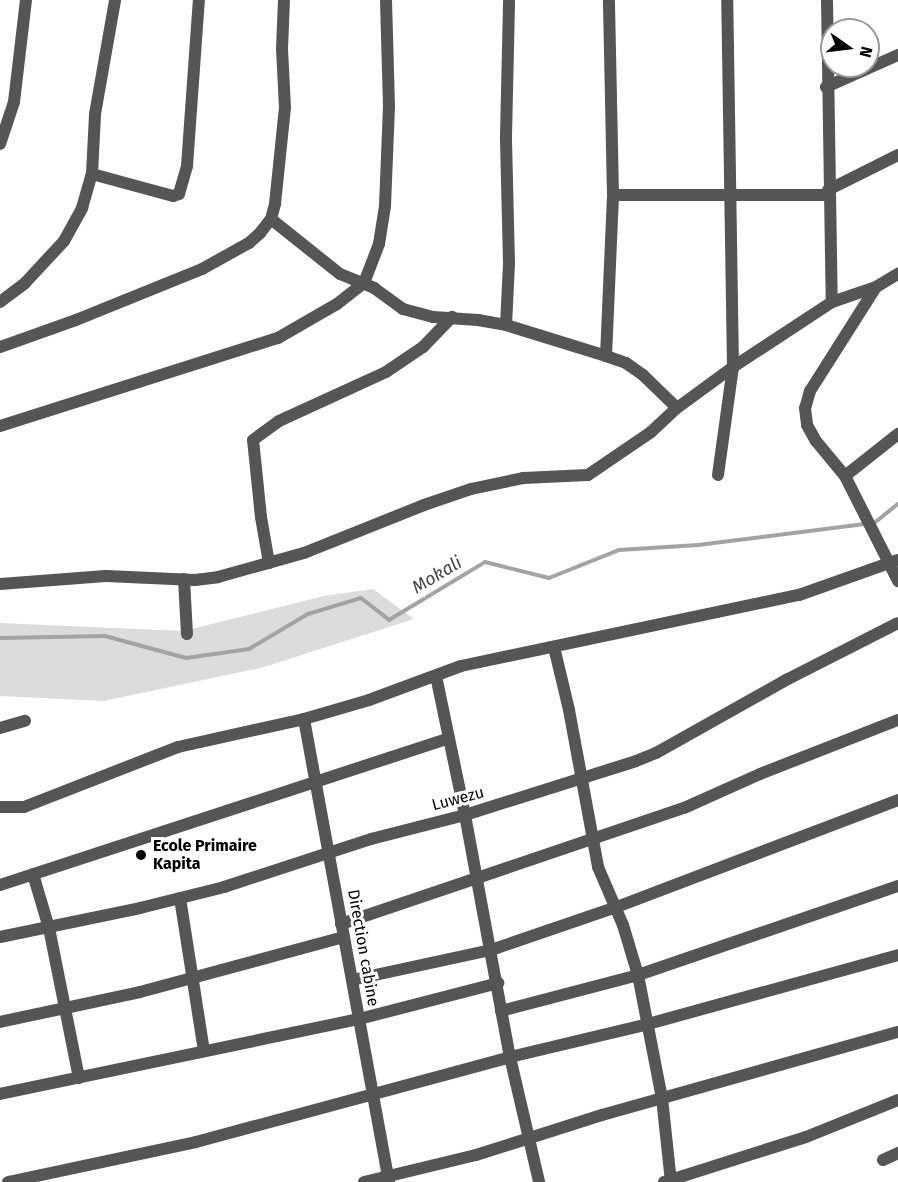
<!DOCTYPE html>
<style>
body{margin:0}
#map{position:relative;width:898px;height:1182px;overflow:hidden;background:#fff;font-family:"Fira Sans",sans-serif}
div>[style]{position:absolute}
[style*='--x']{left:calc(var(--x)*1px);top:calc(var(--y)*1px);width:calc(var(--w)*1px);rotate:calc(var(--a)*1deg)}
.green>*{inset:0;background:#dcdcdc}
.stream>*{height:4px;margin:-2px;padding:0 2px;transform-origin:2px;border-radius:2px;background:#a3a3a3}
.minor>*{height:12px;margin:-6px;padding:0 6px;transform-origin:6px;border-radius:6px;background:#555}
.dots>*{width:16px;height:16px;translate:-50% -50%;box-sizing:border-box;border:3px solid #fff;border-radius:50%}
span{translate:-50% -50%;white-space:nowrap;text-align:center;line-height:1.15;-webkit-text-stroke:6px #fff;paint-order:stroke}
.street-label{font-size:16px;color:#000}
.poi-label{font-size:16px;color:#000;font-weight:700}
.left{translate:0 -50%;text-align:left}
.water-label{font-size:18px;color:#444;font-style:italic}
.north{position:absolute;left:820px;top:18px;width:60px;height:60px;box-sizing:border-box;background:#fff;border:2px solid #999;border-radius:50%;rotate:104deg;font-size:16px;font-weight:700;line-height:24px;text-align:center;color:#000}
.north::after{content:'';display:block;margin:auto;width:21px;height:27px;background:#000;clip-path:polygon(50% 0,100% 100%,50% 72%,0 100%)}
</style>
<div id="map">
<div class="green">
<div style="clip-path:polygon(373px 589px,414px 619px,264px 667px,104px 701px,0 696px,0 623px,183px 631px,324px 596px)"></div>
</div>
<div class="stream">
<div style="--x:873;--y:524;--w:32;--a:-39"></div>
<div style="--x:0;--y:638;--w:105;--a:-1.1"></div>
<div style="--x:105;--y:636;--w:84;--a:15.2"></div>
<div style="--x:186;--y:658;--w:64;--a:-8.1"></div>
<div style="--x:249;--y:649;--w:69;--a:-30.7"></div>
<div style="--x:308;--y:614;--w:55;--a:-16.8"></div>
<div style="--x:361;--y:598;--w:36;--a:38"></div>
<div style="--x:389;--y:620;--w:112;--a:-31.1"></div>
<div style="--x:485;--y:562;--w:66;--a:14"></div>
<div style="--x:549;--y:578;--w:75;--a:-21.8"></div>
<div style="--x:619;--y:550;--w:79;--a:-3.6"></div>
<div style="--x:698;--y:545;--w:168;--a:-7.2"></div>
</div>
<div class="minor">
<div style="--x:827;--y:0;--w:302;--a:89.1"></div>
<div style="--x:826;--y:87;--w:79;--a:-24"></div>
<div style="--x:0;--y:144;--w:44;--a:-71.6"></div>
<div style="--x:14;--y:102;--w:103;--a:-83.3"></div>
<div style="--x:92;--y:174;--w:84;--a:15.2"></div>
<div style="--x:173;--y:196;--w:6;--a:-18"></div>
<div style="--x:179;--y:194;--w:29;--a:-74"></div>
<div style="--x:187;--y:166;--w:166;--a:-85.9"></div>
<div style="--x:828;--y:190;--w:78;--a:-26.6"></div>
<div style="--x:613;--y:195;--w:216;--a:0"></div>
<div style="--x:271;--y:219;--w:88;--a:38.6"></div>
<div style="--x:340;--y:274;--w:37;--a:22"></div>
<div style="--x:374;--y:288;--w:36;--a:36"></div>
<div style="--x:403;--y:309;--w:31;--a:15"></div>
<div style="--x:433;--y:317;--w:45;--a:3.8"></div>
<div style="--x:478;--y:320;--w:28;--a:10"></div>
<div style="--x:506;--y:325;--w:105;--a:17.2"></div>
<div style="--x:606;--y:356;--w:21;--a:19"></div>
<div style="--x:626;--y:363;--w:21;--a:35"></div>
<div style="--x:643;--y:375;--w:47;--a:44.1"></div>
<div style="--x:876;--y:287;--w:123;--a:122.4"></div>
<div style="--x:810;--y:391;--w:18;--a:106"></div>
<div style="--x:805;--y:408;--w:17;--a:83"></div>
<div style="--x:807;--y:425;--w:18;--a:61"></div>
<div style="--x:816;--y:441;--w:45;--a:50.4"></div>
<div style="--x:845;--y:476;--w:118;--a:63.2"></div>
<div style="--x:0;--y:302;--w:31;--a:-37"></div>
<div style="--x:25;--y:283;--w:57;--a:-47.1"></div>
<div style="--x:64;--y:241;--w:38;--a:-61"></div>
<div style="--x:82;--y:208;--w:35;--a:-74"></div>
<div style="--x:92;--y:174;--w:60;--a:-87.1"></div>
<div style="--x:95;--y:114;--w:116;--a:-80"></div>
<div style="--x:506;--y:325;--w:62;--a:-87.2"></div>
<div style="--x:509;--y:263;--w:127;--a:-91.4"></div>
<div style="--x:506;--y:136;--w:136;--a:-88.7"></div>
<div style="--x:0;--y:347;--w:81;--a:-19.6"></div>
<div style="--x:76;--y:320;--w:136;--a:-22"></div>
<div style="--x:202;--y:269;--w:54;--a:-29"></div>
<div style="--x:249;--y:243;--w:15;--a:-42"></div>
<div style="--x:260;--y:233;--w:18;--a:-52"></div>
<div style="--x:271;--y:219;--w:16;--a:-75"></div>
<div style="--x:275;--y:204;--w:97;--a:-84.1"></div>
<div style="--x:285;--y:108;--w:59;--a:-92.9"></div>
<div style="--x:282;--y:49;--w:49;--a:-87.7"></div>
<div style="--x:606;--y:356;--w:161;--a:-87.5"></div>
<div style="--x:613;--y:195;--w:195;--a:-91.2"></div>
<div style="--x:0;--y:426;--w:292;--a:-17.6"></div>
<div style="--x:278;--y:338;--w:68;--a:-30"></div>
<div style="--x:337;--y:304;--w:34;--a:-38"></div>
<div style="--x:364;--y:283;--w:42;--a:-69"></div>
<div style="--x:379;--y:244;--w:38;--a:-81"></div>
<div style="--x:385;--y:206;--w:99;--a:-87.7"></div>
<div style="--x:389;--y:107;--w:107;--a:-91.6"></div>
<div style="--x:718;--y:475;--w:109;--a:-82.1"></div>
<div style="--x:733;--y:367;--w:367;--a:-90.9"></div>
<div style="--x:845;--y:476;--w:68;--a:-38.4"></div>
<div style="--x:269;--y:563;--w:47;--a:-99.9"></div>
<div style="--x:261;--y:517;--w:77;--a:-95.9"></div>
<div style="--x:253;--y:440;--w:32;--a:-36"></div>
<div style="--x:279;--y:421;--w:118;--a:-24.6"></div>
<div style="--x:386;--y:372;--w:45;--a:-34"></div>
<div style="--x:423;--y:347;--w:42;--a:-46"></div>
<div style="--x:184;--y:579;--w:55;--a:86.9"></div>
<div style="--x:0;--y:584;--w:106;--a:-4.3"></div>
<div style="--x:106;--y:576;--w:89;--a:2.6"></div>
<div style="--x:195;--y:580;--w:23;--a:-7"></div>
<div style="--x:218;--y:577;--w:89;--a:-15.6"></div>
<div style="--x:304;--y:553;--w:129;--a:-21.8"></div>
<div style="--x:424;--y:505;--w:50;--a:-18.8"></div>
<div style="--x:471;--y:489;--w:53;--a:-11.9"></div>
<div style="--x:523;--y:478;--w:65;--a:-2.6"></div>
<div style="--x:588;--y:475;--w:76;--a:-34.3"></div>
<div style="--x:651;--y:432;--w:35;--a:-43"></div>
<div style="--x:677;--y:408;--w:69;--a:-36.2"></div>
<div style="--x:733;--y:367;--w:118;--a:-33.3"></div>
<div style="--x:832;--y:302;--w:46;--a:-18.8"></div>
<div style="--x:876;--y:287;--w:26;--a:-31"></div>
<div style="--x:554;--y:647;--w:65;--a:76.6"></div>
<div style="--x:569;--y:710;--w:160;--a:79.5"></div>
<div style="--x:598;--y:867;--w:63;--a:66.7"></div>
<div style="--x:623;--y:925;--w:52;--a:73.3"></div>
<div style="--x:638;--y:975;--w:125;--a:79"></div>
<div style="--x:662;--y:1098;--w:84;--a:83.9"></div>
<div style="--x:436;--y:676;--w:142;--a:78.2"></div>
<div style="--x:465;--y:815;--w:246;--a:79.5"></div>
<div style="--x:510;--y:1057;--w:128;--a:76.9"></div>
<div style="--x:304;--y:719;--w:470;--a:79.6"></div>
<div style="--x:0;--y:728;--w:26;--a:-16"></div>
<div style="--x:0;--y:807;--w:24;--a:0"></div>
<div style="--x:24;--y:807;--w:165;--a:-21.3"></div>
<div style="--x:178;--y:747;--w:129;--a:-12.5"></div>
<div style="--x:304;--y:719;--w:68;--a:-16.3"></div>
<div style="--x:369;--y:700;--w:98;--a:-20.3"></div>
<div style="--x:461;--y:666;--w:345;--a:-11.9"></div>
<div style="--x:799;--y:595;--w:105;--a:-19.5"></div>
<div style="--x:33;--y:874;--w:56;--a:73.5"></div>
<div style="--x:49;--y:928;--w:153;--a:78.7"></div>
<div style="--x:0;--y:885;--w:472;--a:-18.1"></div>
<div style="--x:180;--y:898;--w:155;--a:81.1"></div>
<div style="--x:341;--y:924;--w:362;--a:-18.7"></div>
<div style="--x:684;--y:808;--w:83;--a:-24.1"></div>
<div style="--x:760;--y:774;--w:148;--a:-21.4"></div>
<div style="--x:0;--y:937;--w:143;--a:-11.7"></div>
<div style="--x:140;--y:908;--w:87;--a:-14"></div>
<div style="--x:224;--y:887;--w:155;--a:-18.1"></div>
<div style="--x:371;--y:839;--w:97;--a:-14.3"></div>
<div style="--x:465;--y:815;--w:179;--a:-17.5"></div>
<div style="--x:636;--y:761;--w:22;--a:-22"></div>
<div style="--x:656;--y:753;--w:151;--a:-29.3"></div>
<div style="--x:788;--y:679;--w:123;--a:-27"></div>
<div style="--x:352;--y:980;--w:142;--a:-12.2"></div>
<div style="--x:491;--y:950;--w:130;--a:-18.9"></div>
<div style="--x:614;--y:908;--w:304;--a:-20.8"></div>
<div style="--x:501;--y:1011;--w:142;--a:-14.7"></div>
<div style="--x:638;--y:975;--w:275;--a:-18.9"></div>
<div style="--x:0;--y:1022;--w:143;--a:-12.1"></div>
<div style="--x:140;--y:992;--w:211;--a:-15.1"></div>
<div style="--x:0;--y:1094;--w:367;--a:-11.8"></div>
<div style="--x:359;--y:1019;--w:144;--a:-14.5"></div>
<div style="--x:883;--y:1160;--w:17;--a:-25"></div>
<div style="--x:8;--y:1182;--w:192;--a:-12"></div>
<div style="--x:196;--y:1142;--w:325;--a:-15.1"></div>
<div style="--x:510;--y:1057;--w:142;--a:-13.4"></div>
<div style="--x:648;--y:1024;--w:259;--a:-15.4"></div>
<div style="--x:364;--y:1182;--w:115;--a:-13.6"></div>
<div style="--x:476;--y:1155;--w:132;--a:-17.6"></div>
<div style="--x:602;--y:1115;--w:307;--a:-15.7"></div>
<div style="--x:664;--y:1182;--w:149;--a:-17.6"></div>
<div style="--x:806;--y:1137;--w:99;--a:-21.9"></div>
</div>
<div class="dots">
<div style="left:141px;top:855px;background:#000"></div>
</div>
<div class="street-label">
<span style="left:458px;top:799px;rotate:-15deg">Luwezu</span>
<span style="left:363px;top:948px;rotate:80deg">Direction cabine</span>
</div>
<div class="poi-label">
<span class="left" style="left:153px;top:855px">Ecole Primaire<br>Kapita</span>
</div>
<div class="water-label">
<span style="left:437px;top:575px;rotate:-31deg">Mokali</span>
</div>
<div class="north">N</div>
</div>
